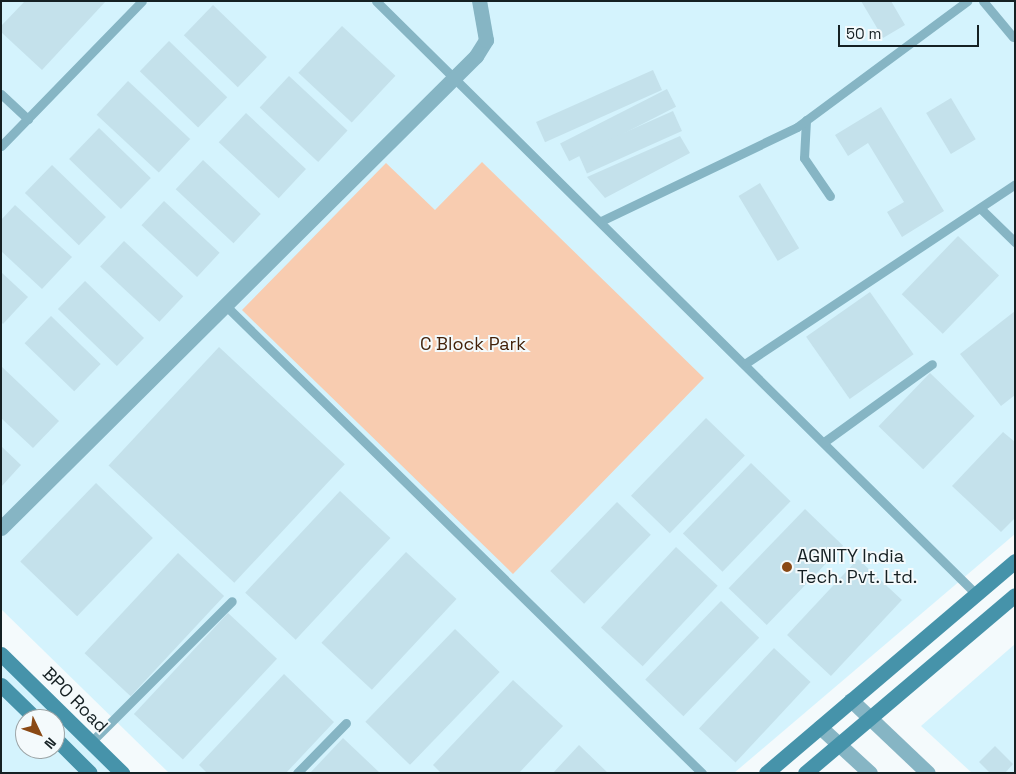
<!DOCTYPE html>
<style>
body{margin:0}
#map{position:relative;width:1016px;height:774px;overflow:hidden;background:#f4fafc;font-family:"Space Grotesk",sans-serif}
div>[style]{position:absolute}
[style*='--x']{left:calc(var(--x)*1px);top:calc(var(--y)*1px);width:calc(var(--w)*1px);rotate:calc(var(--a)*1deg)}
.built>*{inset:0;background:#d4f3fd}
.green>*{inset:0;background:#f8ccb0}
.building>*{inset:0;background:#c4e1eb;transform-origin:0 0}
.lane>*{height:9px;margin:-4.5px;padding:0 4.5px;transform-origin:4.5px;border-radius:4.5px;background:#86b5c4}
.street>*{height:15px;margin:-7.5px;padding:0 7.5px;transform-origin:7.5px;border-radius:7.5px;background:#86b5c4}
.secondary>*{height:15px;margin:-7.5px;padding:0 7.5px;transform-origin:7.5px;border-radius:7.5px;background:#4693aa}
.dots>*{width:14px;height:14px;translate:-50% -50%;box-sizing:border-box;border:2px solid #f4fafc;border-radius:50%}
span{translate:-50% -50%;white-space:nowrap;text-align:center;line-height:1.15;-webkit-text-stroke:4px #f4fafc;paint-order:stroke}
.park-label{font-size:18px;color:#43220a}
.poi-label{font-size:18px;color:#152023}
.left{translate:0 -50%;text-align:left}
.street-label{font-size:18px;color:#152023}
.frame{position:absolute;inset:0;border:2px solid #152023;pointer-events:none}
.north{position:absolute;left:15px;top:709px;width:50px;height:50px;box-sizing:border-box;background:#f4fafc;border:1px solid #9ba3a5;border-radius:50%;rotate:132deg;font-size:14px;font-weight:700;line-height:20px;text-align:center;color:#152023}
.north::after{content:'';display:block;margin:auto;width:18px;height:22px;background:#8a4915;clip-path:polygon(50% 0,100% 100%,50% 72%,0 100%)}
.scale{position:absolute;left:838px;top:25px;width:141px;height:22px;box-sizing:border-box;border:2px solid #152023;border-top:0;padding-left:6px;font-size:15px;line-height:18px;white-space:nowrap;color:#152023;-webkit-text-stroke:4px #f4fafc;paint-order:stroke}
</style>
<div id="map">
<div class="built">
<div style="clip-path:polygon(1px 1px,1015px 1px,1015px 534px,734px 773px,169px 773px,1px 609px)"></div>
<div style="clip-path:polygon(1015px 644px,1015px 773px,972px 773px,921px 726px)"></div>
<div style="clip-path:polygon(evenodd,1px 663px,118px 773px,1px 773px,1px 663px,25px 719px,55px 719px,55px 749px,25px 749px,25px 719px)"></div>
</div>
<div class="green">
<div style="clip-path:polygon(482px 162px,704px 378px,513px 574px,242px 310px,386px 163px,435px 210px)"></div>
</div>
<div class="building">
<div style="clip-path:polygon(25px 1px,106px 1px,42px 70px,1px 32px,1px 26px)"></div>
<div style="clip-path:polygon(861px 1px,891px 1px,905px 25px,883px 38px)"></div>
<div style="left:213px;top:5px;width:75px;height:42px;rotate:44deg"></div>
<div style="left:342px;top:26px;width:73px;height:64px;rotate:43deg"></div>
<div style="left:169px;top:41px;width:81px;height:42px;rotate:44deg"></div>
<div style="left:653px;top:70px;width:22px;height:128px;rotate:66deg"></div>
<div style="left:289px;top:76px;width:80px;height:43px;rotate:43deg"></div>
<div style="left:128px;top:81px;width:85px;height:46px;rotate:43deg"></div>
<div style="left:667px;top:89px;width:20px;height:120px;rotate:63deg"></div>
<div style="left:951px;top:98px;width:48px;height:29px;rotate:59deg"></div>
<div style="clip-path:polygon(881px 107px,944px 211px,902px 237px,887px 212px,904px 202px,868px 143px,848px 156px,835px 135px)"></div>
<div style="left:673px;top:111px;width:22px;height:104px;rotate:66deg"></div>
<div style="left:246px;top:113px;width:82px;height:40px;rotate:43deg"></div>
<div style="left:99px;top:128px;width:72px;height:43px;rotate:44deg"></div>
<div style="clip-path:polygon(680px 136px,690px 153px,605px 198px,587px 177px)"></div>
<div style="left:203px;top:160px;width:79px;height:40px;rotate:43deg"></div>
<div style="left:52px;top:165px;width:75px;height:39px;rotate:44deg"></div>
<div style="left:760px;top:183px;width:76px;height:25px;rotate:59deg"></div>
<div style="left:164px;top:201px;width:76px;height:33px;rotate:43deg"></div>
<div style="clip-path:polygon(15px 205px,72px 257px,42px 289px,1px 251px,1px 220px)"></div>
<div style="left:958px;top:236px;width:57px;height:81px;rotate:44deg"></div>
<div style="left:124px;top:241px;width:81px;height:35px;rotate:43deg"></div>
<div style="clip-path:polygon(1px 272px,28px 297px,3px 324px,1px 322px)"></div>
<div style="left:85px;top:281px;width:82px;height:39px;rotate:44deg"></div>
<div style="left:870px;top:292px;width:76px;height:78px;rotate:55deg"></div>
<div style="clip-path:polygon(1015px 311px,1015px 395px,1001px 406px,960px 354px)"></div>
<div style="left:51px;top:316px;width:69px;height:38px;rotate:44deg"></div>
<div style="left:219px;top:347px;width:172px;height:162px;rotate:43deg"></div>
<div style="clip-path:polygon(1px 366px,59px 421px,33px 448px,1px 418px)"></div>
<div style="left:930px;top:373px;width:62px;height:74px;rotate:44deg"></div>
<div style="left:706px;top:418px;width:54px;height:108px;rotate:44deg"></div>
<div style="clip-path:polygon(1003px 432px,1015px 442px,1015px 518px,1001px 532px,952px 486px)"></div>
<div style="clip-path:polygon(1px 446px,21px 465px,1px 487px)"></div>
<div style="left:751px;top:463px;width:55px;height:98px;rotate:44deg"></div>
<div style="left:96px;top:483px;width:79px;height:109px;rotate:44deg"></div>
<div style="left:340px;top:491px;width:69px;height:139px;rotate:43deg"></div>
<div style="left:617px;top:502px;width:47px;height:96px;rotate:44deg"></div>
<div style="left:805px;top:509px;width:53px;height:110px;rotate:44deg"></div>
<div style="left:676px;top:547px;width:57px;height:110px;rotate:43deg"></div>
<div style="left:406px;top:552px;width:69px;height:124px;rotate:43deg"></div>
<div style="left:178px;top:553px;width:63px;height:137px;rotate:43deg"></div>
<div style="left:858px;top:559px;width:60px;height:104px;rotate:43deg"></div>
<div style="left:721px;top:601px;width:53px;height:109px;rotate:44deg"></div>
<div style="left:228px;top:613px;width:67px;height:138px;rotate:43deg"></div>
<div style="left:455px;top:629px;width:62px;height:129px;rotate:44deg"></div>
<div style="left:774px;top:648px;width:50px;height:110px;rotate:43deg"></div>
<div style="clip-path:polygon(284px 674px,334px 722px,286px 773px,207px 773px,199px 765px)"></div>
<div style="clip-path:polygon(513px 680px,563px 726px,519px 773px,441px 773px,433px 765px)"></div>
<div style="clip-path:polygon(343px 738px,380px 773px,310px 773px)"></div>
<div style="clip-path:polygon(579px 745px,608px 773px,553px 773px)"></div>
<div style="clip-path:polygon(995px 746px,1013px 764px,1005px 773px,990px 773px,979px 762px)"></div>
</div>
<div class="lane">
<div style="--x:376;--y:1;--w:844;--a:44.66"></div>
<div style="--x:983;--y:1;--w:47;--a:50.2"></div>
<div style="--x:1;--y:94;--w:37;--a:43"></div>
<div style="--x:806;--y:120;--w:38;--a:93"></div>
<div style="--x:804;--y:158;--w:46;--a:55.6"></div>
<div style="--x:1;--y:146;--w:202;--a:-45.8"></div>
<div style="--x:980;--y:208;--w:49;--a:44.2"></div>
<div style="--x:601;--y:221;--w:217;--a:-25.6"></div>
<div style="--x:797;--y:127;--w:212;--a:-36.5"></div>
<div style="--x:224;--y:304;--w:670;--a:44.46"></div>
<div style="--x:746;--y:363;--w:323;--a:-33.6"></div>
<div style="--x:824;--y:442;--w:133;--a:-35.8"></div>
<div style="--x:91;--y:742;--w:199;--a:-45"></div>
<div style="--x:297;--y:773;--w:70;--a:-45.6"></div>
</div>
<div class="street">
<div style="--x:1;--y:528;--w:670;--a:-44.82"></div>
<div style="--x:476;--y:56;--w:19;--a:-58"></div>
<div style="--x:486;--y:40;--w:40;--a:-100"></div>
<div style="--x:851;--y:700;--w:106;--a:43.5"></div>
<div style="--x:820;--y:727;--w:68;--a:42.6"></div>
</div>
<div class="secondary">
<div style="--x:1;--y:654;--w:170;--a:44.5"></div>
<div style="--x:1;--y:685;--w:49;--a:44.2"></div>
<div style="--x:55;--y:738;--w:49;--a:45"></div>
<div style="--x:766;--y:773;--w:327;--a:-40.4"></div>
<div style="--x:805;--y:773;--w:275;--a:-40.3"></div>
</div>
<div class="dots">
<div style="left:787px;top:567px;background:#8a4915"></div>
</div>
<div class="park-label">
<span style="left:473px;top:344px">C Block Park</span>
</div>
<div class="poi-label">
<span class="left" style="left:797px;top:567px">AGNITY India<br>Tech. Pvt. Ltd.</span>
</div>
<div class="street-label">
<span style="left:75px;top:700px;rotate:45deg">BPO Road</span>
</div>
<div class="frame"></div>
<div class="north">N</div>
<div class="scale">50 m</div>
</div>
